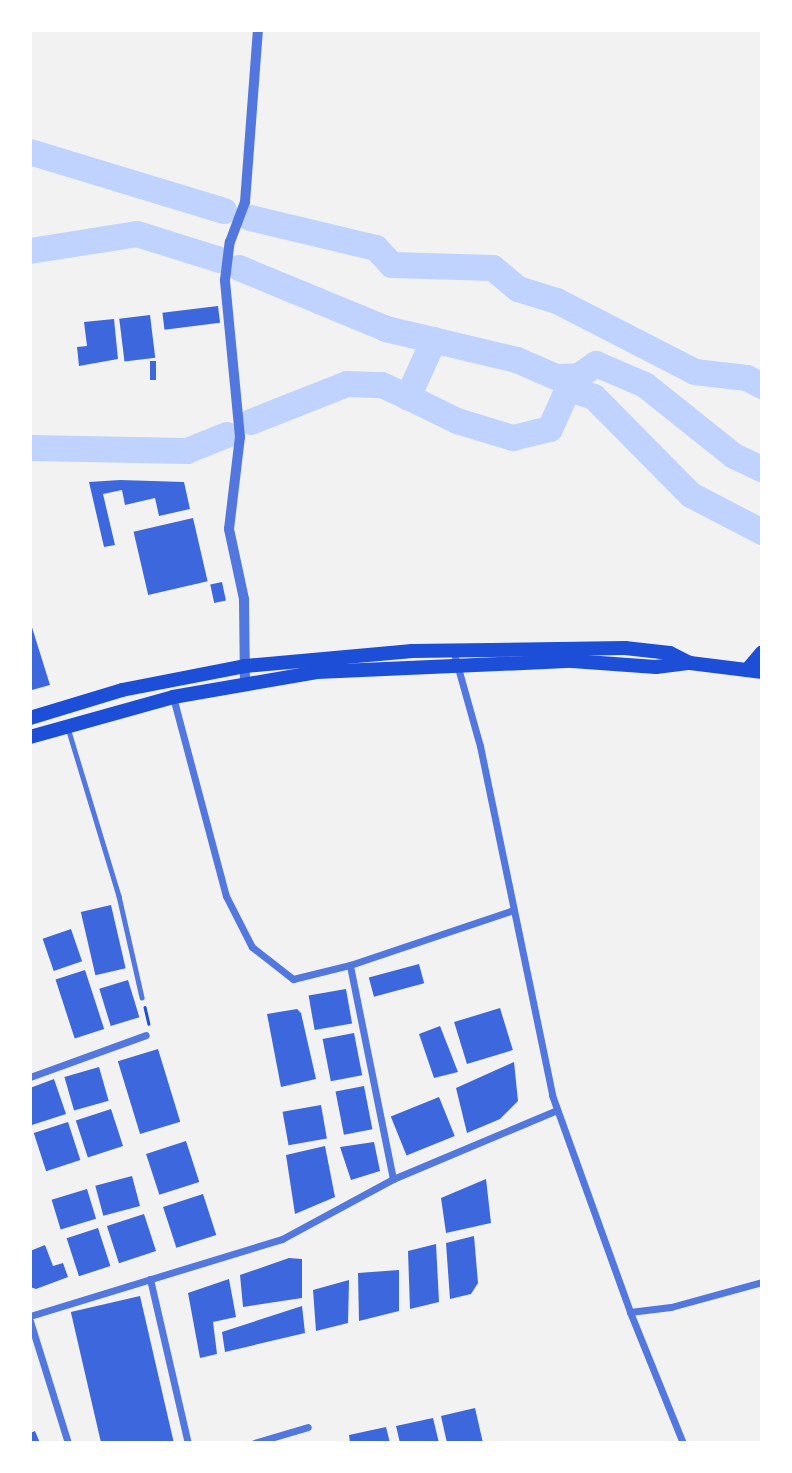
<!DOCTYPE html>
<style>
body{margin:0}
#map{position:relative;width:792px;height:1473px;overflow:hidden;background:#f2f2f2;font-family:"Roboto Serif",serif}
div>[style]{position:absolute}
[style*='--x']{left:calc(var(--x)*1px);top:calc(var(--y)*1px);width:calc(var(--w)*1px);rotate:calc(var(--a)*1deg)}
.river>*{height:26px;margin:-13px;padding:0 13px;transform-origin:13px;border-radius:13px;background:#bfd3fe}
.building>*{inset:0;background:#3d67dc;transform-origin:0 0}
.path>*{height:2.5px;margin:-1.25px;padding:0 1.25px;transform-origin:1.25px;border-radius:1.25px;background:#1d4ed8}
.service>*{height:4.5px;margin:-2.25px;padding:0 2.25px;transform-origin:2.25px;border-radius:2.25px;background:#5277de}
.minor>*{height:7px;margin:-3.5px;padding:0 3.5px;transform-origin:3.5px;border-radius:3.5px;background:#5277de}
.tertiary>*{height:10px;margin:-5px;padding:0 5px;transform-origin:5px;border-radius:5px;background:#5277de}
.primary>*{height:14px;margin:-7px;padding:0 7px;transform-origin:7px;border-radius:7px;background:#1d4ed8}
.trunk>*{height:14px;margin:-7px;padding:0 7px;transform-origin:7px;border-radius:7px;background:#1d4ed8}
span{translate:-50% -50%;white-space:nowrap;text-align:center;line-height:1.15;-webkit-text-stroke:6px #fff;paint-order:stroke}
.frame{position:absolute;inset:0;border:32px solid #fff;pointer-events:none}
</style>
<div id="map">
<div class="river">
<div style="--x:30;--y:152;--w:203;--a:16.9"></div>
<div style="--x:250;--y:218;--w:130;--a:13.4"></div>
<div style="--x:376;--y:248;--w:23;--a:47"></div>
<div style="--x:392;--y:265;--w:101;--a:1.7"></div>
<div style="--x:493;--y:268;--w:33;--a:40"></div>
<div style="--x:518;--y:289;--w:41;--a:17.1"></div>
<div style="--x:557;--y:301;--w:155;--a:27.2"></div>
<div style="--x:695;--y:372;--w:52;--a:6.6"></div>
<div style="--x:747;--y:378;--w:17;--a:28"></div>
<div style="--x:30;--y:251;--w:108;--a:-9"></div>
<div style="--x:137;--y:234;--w:87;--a:17.4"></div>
<div style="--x:239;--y:268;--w:159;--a:22.5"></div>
<div style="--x:386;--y:329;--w:135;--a:13.3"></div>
<div style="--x:517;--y:360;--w:43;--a:23.6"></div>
<div style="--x:556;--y:377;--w:23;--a:-2"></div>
<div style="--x:579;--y:376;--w:21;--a:-35"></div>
<div style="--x:596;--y:364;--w:53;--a:23.2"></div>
<div style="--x:645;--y:385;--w:114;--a:38.6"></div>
<div style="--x:734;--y:456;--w:31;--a:25"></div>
<div style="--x:434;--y:340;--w:63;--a:114.5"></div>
<div style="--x:408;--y:397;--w:55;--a:26.1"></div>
<div style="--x:457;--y:421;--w:59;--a:16.9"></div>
<div style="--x:513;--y:438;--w:38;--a:-14"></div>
<div style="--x:550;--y:429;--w:44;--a:-65.8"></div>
<div style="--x:568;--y:389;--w:27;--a:17"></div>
<div style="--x:594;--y:397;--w:138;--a:45.3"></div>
<div style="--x:691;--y:495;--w:80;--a:27.5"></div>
<div style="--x:251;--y:422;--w:103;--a:-21.6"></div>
<div style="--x:347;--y:384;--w:35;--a:2"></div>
<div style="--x:382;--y:385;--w:29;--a:25"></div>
<div style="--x:30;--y:448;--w:157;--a:1.1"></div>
<div style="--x:187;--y:451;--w:43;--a:-21.8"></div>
</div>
<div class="building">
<div style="left:218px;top:306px;width:17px;height:56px;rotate:83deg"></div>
<div style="left:150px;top:315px;width:43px;height:31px;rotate:83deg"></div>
<div style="clip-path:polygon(114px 319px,118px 359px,79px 366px,77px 347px,87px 346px,84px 322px)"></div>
<div style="left:150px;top:361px;width:6px;height:19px"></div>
<div style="clip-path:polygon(120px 480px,184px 482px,190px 509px,159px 516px,155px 498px,125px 505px,122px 490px,103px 494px,115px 545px,104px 547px,89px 482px)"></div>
<div style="left:193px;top:518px;width:65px;height:61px;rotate:77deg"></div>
<div style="left:222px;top:582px;width:19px;height:12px;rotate:78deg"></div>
<div style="clip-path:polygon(30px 621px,50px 685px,32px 690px,30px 683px)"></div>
<div style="left:111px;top:905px;width:65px;height:31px;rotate:77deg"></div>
<div style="left:71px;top:929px;width:34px;height:30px;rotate:71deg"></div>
<div style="left:419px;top:964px;width:20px;height:52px;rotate:75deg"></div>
<div style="left:85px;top:970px;width:62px;height:31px;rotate:72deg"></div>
<div style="left:128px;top:980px;width:39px;height:30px;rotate:73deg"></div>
<div style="left:346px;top:989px;width:35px;height:38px;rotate:80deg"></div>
<div style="left:500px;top:1008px;width:44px;height:48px;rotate:73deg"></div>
<div style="clip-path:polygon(297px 1009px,301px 1013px,316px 1079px,281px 1087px,267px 1014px)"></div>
<div style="clip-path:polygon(440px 1026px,458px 1072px,434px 1078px,419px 1034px)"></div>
<div style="left:354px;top:1033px;width:43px;height:32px;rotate:79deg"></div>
<div style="left:158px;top:1049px;width:76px;height:42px;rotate:73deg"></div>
<div style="clip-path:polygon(514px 1062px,518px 1101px,500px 1119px,467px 1133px,456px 1088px)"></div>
<div style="left:99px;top:1067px;width:35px;height:36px;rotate:74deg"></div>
<div style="clip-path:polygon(54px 1079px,66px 1114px,32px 1125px,30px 1088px)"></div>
<div style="left:364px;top:1086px;width:44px;height:29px;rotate:79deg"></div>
<div style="left:439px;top:1097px;width:42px;height:52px;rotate:68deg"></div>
<div style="left:321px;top:1105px;width:34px;height:39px;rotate:80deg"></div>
<div style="left:111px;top:1109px;width:39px;height:37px;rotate:72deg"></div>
<div style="left:68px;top:1122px;width:40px;height:36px;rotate:72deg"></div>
<div style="left:186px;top:1141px;width:43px;height:42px;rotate:72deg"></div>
<div style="clip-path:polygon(374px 1142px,380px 1171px,351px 1180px,340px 1147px)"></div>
<div style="clip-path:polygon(325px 1146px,335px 1197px,295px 1214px,286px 1155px)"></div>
<div style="left:132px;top:1176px;width:31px;height:38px;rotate:75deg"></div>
<div style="clip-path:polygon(486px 1179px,491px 1223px,446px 1233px,441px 1198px)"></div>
<div style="left:87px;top:1189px;width:31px;height:37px;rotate:73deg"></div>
<div style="left:203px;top:1194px;width:43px;height:42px;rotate:72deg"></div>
<div style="left:144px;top:1214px;width:39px;height:39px;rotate:72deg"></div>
<div style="left:98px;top:1228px;width:40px;height:33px;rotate:72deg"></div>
<div style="clip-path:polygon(474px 1236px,478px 1283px,471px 1294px,450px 1299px,446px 1243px)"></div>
<div style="clip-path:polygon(436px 1244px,439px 1302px,410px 1309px,408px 1251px)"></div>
<div style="clip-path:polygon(45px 1245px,53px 1266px,63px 1263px,68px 1277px,36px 1289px,30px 1287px,30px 1251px)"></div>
<div style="clip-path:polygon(289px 1258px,302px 1259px,302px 1298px,243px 1307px,240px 1275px)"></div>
<div style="clip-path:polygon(399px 1270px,399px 1311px,359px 1321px,358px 1273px)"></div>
<div style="clip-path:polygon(229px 1279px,236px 1317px,213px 1322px,217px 1354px,200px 1358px,188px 1293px)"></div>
<div style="clip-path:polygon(349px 1280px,348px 1323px,316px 1331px,313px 1290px)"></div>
<div style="left:140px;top:1296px;width:151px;height:71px;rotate:77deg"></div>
<div style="clip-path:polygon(302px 1306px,305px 1333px,225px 1352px,222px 1332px)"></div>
<div style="clip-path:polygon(475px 1408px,483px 1443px,447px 1443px,441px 1416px)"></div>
<div style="clip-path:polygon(433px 1418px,439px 1443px,400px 1443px,396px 1426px)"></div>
<div style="clip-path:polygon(386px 1427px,390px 1443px,350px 1443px,349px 1435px)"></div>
<div style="clip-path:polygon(35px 1431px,40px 1443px,30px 1443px,30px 1433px)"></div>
</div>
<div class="path">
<div style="--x:145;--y:1007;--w:17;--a:77"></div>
</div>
<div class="service">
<div style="--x:68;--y:728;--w:176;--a:73.1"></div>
<div style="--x:119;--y:896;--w:104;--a:77.2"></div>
</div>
<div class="minor">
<div style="--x:453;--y:650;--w:100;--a:74.3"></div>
<div style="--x:480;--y:746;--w:356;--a:78.3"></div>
<div style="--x:552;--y:1095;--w:231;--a:70.2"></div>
<div style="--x:630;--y:1312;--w:141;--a:68"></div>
<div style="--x:173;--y:697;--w:206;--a:75.1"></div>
<div style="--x:226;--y:896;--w:57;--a:63"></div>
<div style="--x:252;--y:947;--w:52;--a:38"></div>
<div style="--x:293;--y:979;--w:59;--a:-13.8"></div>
<div style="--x:30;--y:1077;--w:123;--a:-19.9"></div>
<div style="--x:393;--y:1179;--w:218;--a:-101.4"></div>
<div style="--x:350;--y:965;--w:172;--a:-18.6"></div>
<div style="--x:150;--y:1279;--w:168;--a:77"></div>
<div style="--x:630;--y:1312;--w:41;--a:-7"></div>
<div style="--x:671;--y:1307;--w:94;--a:-15.4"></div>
<div style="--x:30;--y:1316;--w:264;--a:-17"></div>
<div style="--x:282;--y:1239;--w:126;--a:-28.4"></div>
<div style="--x:393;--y:1179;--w:178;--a:-22.8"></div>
<div style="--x:30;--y:1321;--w:128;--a:72.7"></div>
<div style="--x:254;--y:1443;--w:56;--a:-16.5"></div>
</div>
<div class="tertiary">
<div style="--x:245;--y:683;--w:84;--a:-90.7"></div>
<div style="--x:244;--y:599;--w:72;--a:-102.1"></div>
<div style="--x:229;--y:529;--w:93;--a:-83.2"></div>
<div style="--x:240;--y:437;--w:158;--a:-95.5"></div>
<div style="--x:225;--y:280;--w:38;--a:-83"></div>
<div style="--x:230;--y:242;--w:43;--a:-69.4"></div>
<div style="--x:245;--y:202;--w:172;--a:-85.7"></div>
</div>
<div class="primary">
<div style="--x:30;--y:718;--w:96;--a:-16.9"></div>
<div style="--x:122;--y:690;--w:125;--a:-11"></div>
<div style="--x:245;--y:666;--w:168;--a:-5.1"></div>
<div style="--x:412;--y:651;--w:213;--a:-0.8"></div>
<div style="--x:625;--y:648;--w:45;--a:6.3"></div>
<div style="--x:670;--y:653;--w:22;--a:27"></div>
<div style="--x:30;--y:737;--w:148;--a:-15.6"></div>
<div style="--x:173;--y:697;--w:146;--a:-9.8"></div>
<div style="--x:317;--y:672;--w:255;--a:-2.5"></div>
<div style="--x:572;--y:661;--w:84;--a:4.1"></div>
<div style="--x:656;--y:667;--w:34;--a:-7"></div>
<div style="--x:690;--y:663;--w:73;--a:7.1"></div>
</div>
<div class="trunk">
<div style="--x:747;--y:670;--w:23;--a:-50"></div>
</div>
<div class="frame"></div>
</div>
